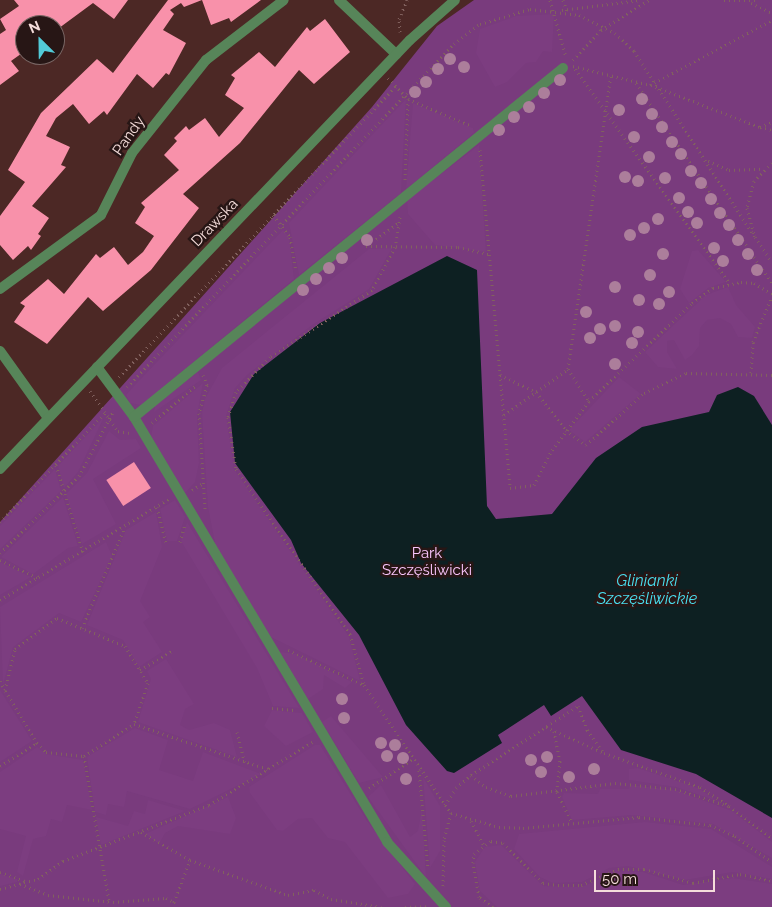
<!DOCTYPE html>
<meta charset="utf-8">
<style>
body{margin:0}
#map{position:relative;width:772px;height:907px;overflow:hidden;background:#4c2825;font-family:Raleway,sans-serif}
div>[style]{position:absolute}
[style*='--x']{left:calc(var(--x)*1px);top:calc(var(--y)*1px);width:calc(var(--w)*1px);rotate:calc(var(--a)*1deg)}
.green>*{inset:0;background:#793b7d}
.forest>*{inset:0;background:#7c3d80}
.water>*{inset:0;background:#0d2022}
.building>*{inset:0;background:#f891aa;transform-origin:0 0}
.path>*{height:3px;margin-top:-1.5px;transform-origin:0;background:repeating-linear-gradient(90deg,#81615e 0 1px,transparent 0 5px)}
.pedestrian>*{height:10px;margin:-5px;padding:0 5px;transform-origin:5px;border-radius:5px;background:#578559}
.minor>*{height:10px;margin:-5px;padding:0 5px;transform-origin:5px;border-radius:5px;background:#578559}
.trees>*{width:12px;height:12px;margin:-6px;border-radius:50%;background:#ac7e9b}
span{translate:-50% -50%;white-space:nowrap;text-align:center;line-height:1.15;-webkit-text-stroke:5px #271615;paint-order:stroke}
.street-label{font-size:15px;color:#f5dddb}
.park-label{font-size:15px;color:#fac5fc}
.water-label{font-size:16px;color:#49dfef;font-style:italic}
.north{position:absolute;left:15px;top:15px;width:50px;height:50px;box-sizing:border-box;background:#271615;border:1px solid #796664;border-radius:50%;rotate:337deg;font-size:14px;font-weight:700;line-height:20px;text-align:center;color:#f5dddb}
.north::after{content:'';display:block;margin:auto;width:18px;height:22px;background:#52cbd8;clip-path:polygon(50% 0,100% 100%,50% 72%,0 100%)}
.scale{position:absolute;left:594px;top:870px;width:121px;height:22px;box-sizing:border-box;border:2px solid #f5dddb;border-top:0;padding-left:6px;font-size:15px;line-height:18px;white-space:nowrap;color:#f5dddb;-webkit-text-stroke:4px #271615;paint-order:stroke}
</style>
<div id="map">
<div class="green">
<div style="clip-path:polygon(474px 0,772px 0,772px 907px,0 907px,0 522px,372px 107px,437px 26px)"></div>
</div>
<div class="forest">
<div style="clip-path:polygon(554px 14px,552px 52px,543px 51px,536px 62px,526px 63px,507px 82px,495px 87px,476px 53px,480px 29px,516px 16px)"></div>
<div style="clip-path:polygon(406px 99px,401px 193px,299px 275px,289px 223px)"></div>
<div style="clip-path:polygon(413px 103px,473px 128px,474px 133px,406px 189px)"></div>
<div style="clip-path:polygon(479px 145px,486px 252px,435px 245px,408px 214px,407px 200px)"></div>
<div style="clip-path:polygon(283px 230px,289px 237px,294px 279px,141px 405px,130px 403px,126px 395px,134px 386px)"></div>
<div style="clip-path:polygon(392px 248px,369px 289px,312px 325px,247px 375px,235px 388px,226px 416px,234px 469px,349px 637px,360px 681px,271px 637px,216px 548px,208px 507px,202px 413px,205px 399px,222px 368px,369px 249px)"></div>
<div style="clip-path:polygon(698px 250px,726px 282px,708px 288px,689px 303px,680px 289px,692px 251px)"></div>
<div style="clip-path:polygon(728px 287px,736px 305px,755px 327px,752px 338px,738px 337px,731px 324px,720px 318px,707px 320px,700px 328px,699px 346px,692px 355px,685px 360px,674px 340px,667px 341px,667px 352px,677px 369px,658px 367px,645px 352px,706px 295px)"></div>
<div style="clip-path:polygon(198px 372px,201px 380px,154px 412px,155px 406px)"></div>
<div style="clip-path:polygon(619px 377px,641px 394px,585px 442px,569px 430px)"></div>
<div style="clip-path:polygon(203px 383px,197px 415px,199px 463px,195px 482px,185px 493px,151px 436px,153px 426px)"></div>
<div style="clip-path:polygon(104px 417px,78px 472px,64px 488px,58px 466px)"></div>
<div style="clip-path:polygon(109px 431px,120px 440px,136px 439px,141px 448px,93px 479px,116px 524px,82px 544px,66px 494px,87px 473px)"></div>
<div style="clip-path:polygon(55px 469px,61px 491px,0 549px,0 526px)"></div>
<div style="clip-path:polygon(63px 497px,78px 546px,68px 548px,33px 574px,1px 557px)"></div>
<div style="clip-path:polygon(175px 500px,185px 517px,177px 541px,167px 541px,160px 509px)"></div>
<div style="clip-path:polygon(156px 512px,162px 547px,140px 601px,150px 617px,143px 622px,162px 652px,139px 667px,123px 640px,87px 625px,126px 530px)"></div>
<div style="clip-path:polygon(187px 522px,299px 708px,273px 706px,257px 668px,181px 541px)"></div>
<div style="clip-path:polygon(106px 542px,112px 556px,81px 622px,59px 613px,13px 647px,3px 685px,0 607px)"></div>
<div style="clip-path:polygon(0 562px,31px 577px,0 595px)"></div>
<div style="clip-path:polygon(280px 652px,296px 654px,352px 682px,345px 688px,324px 675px,323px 689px,308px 699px)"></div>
<div style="clip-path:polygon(166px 659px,194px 704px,185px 709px,180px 725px,189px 730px,214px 723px,230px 730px,237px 757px,138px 722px,151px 679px,147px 671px)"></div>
<div style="clip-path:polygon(0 690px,32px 741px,0 762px)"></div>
<div style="clip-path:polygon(272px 710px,302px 713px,313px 732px,286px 746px,264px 726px)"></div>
<div style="clip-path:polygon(331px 716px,383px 777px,359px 783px,322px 722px)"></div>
<div style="clip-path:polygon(135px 728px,168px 740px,159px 770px,193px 781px,203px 752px,261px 774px,190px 809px,127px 791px,124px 807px,108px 804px,106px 815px,95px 812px,87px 757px)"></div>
<div style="clip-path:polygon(315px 745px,320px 745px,367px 821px,415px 884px,408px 894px,388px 898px,345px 842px,328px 838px,312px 818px,298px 819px,283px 831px,277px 830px,250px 793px,249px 787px)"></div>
<div style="clip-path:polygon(37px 747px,46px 754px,83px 760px,92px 810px,67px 805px,62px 822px,51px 819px,46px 836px,33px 839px,23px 876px,17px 872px,26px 836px,0 829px,0 772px)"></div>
<div style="clip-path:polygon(638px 768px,698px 788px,717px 801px,676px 787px,629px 780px,629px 769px)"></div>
<div style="clip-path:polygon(423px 777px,440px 806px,440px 851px,430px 868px)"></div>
<div style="clip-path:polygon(381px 785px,410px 837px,418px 831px,422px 809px,426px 877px,368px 797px)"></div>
<div style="clip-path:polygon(630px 785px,675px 790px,732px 811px,772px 842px,772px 858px,713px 824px,632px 815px,572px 820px,562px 797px,564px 793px,598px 794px,600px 789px,629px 789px)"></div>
<div style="clip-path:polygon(228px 797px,236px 818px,230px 834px,178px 826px,165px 833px,159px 844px,145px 834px)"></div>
<div style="clip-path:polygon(148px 800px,185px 811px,101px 845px,96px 817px,128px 826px,134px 811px,145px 814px)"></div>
<div style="clip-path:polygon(645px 822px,711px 829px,772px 867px,772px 879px,733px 872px,685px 880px,628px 866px,609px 868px,582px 882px,553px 883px,540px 877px,514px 849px,519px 834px)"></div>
<div style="clip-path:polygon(501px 845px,543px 886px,582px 887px,616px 871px,643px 872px,683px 885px,733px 878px,772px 884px,772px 907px,497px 907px,480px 891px,475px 862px,485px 847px)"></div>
<div style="clip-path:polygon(0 874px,17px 879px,17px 882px,0 886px)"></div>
</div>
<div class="water">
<div style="clip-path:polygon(447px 256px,477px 270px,487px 506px,496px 519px,552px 514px,596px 458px,642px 427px,709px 412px,717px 395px,738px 387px,754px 396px,772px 425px,772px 818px,696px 774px,621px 750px,582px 696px,551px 716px,544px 705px,498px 735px,502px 743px,454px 773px,447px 771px,406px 725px,359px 635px,301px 563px,291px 540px,235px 463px,230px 412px,254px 374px,320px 323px)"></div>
</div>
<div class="building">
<div style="clip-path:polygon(14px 0,128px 0,114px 19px,93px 3px,55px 31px,55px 25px,25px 25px,25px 51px,11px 61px,19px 71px,0 85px,0 34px,6px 30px,0 19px,19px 6px)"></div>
<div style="clip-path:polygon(168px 0,261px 0,231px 22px,229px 18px,211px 25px,202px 0,184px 7px,181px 3px,170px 10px,174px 14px,163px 30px,186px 43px,169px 75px,166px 73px,153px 88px,137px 74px,107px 115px,104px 111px,89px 124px,73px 104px,56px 118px,46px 136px,70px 147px,61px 165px,66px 167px,32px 206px,49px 218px,38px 234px,41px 236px,31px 250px,28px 246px,13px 260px,0 245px,0 216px,25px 182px,8px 170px,41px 113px,97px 59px,113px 73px)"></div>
<div style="clip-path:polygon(325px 19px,350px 52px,314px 84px,299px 70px,240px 143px,183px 194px,199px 208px,151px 270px,103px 311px,88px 297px,47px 344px,14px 322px,25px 306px,20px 303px,48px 279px,64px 294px,96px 254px,100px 258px,114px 247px,128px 265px,143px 252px,154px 236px,135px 223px,145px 207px,141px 203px,179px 170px,164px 155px,177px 141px,174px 138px,186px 126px,189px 130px,205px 118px,219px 137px,244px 108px,225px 95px,235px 78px,231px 75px,259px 52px,275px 67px,307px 27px,310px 31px)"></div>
<div style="left:134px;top:462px;width:31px;height:33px;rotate:57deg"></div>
</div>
<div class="path">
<div style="--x:550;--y:0;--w:59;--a:74.3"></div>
<div style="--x:563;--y:0;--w:12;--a:70"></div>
<div style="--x:724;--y:0;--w:33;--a:0"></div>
<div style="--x:751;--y:3;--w:23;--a:25"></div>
<div style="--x:562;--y:10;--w:79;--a:-7.3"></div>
<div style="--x:400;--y:32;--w:13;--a:-94"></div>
<div style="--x:399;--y:19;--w:21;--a:-67"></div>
<div style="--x:573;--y:60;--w:41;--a:-47"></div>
<div style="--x:601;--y:30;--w:57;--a:-32"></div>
<div style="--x:573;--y:66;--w:79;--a:13.9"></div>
<div style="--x:650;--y:85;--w:138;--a:-28"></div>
<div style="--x:575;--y:69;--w:265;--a:54.2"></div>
<div style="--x:388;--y:78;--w:29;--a:46"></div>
<div style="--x:408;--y:99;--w:82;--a:92.1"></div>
<div style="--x:636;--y:83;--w:242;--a:55.8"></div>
<div style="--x:651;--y:85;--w:117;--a:21.1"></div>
<div style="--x:760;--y:127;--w:13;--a:-23"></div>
<div style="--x:408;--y:99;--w:69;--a:22.9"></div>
<div style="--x:760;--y:127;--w:12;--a:14"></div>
<div style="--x:480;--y:150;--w:339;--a:84.9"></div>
<div style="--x:510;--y:488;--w:24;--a:-7"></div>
<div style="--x:534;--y:485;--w:39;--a:-63"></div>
<div style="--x:552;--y:450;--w:61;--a:-52.9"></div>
<div style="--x:589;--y:401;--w:142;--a:-43.6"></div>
<div style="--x:692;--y:303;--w:26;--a:-36"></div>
<div style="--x:713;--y:288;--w:29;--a:-12"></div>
<div style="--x:741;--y:282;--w:13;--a:4"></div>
<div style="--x:754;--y:283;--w:21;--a:31"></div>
<div style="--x:708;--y:161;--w:23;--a:23"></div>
<div style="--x:729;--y:170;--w:33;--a:-2"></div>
<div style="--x:772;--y:163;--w:25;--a:135"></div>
<div style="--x:754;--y:181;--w:28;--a:105"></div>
<div style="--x:747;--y:208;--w:30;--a:75"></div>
<div style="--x:755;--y:237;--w:30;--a:56"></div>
<div style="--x:273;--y:215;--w:28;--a:52"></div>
<div style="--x:290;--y:237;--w:34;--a:80"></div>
<div style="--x:400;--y:217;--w:30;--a:99"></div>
<div style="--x:395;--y:247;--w:49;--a:118.1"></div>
<div style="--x:372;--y:290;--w:122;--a:146.7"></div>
<div style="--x:270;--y:357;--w:49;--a:134.2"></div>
<div style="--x:236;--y:392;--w:26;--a:108"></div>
<div style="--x:228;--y:417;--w:53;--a:81.3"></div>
<div style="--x:236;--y:469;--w:201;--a:55.4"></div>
<div style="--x:350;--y:634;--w:53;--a:74.6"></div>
<div style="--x:364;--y:685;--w:155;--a:55.8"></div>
<div style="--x:451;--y:813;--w:28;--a:105"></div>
<div style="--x:444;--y:840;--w:46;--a:91.2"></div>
<div style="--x:376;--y:239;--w:29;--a:-36"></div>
<div style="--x:366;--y:246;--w:92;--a:0.6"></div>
<div style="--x:458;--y:247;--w:32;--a:13"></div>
<div style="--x:568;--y:369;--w:38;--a:57"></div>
<div style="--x:751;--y:373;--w:31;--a:-86"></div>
<div style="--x:753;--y:342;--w:50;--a:-67.6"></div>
<div style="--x:203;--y:375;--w:11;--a:68"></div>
<div style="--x:207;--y:385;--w:29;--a:106"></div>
<div style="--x:199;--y:413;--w:96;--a:86.4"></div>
<div style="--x:500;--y:375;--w:40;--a:25"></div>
<div style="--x:536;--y:392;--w:48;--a:51.7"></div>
<div style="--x:566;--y:430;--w:25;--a:37"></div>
<div style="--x:586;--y:445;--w:78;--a:-41.9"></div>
<div style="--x:644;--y:393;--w:47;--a:-25.5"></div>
<div style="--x:686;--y:373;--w:86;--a:1.3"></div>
<div style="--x:119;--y:377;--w:402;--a:-46.4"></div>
<div style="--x:127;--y:387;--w:474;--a:-46.4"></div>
<div style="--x:454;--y:44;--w:33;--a:-38"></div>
<div style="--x:480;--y:24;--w:52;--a:-16.7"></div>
<div style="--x:530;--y:9;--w:49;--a:7"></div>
<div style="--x:579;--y:15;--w:40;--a:26.6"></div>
<div style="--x:615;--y:33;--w:26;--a:43"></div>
<div style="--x:634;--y:51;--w:222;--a:57"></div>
<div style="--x:90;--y:391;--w:49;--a:55"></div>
<div style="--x:118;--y:431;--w:11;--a:10"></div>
<div style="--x:504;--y:415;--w:79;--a:-35.7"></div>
<div style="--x:568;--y:369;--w:296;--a:-81.7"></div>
<div style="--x:152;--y:423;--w:57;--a:-40.7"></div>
<div style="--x:56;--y:465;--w:91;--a:72.8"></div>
<div style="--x:192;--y:490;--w:13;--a:-32"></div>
<div style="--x:157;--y:507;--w:36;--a:76"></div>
<div style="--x:0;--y:522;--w:154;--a:-46.1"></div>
<div style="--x:180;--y:542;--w:18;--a:-74"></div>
<div style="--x:0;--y:553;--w:110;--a:-44.3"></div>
<div style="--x:79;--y:476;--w:75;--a:-62.1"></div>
<div style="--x:0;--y:560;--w:42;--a:25.3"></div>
<div style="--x:0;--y:600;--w:197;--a:-30.9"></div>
<div style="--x:82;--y:628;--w:108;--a:-67"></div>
<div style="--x:288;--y:650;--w:84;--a:24.7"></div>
<div style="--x:140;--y:670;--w:39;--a:-31"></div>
<div style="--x:0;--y:681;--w:10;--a:61"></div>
<div style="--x:272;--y:708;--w:22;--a:5"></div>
<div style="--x:546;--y:727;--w:64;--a:24.1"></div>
<div style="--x:554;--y:731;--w:31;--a:79"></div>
<div style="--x:560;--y:761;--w:31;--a:96"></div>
<div style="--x:557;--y:792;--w:34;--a:64"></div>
<div style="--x:237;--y:732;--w:33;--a:76"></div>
<div style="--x:37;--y:743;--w:13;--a:45"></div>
<div style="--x:46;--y:752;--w:38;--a:6"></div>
<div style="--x:84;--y:756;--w:59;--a:-32.6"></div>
<div style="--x:134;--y:724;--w:141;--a:18.6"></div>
<div style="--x:84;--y:756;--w:147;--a:80.2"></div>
<div style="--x:0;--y:766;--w:44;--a:-31.9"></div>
<div style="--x:37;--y:743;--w:62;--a:-121.1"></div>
<div style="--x:5;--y:690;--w:42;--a:-76.3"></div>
<div style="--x:15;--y:649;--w:52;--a:-36.4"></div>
<div style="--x:57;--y:618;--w:74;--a:22.4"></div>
<div style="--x:125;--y:646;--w:44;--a:58.1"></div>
<div style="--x:148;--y:683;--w:43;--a:108.9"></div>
<div style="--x:419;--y:770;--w:98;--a:84.8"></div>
<div style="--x:471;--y:775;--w:19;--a:39"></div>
<div style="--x:486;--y:787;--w:27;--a:20"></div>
<div style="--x:511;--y:796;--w:105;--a:-7.1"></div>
<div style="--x:615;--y:783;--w:60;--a:5.7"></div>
<div style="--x:675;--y:789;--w:57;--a:17.5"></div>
<div style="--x:729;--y:806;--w:54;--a:36.7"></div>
<div style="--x:369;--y:788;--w:53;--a:-33.4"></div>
<div style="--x:445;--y:805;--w:20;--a:-57"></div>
<div style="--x:456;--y:788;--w:20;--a:-41"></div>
<div style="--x:471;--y:775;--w:127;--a:-32.8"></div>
<div style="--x:578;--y:706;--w:26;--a:69"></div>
<div style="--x:587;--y:730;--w:29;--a:54"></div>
<div style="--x:604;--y:753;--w:102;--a:19.5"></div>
<div style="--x:700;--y:787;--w:35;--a:33"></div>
<div style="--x:451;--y:813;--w:50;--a:16.3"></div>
<div style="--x:499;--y:827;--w:24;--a:2"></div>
<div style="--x:523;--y:828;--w:117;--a:-5.4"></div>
<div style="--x:639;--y:817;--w:71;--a:6.4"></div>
<div style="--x:710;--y:825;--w:27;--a:24"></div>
<div style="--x:735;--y:836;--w:45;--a:35.1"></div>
<div style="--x:471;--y:821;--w:27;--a:62"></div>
<div style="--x:141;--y:832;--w:56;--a:29.7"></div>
<div style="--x:190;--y:860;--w:104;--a:19.7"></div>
<div style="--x:288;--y:895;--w:26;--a:-11"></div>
<div style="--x:314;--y:890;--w:19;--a:28"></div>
<div style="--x:331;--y:899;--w:51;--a:9.1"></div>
<div style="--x:0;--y:872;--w:29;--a:20"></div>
<div style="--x:20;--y:884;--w:30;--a:21"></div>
<div style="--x:48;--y:895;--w:65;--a:6.1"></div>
<div style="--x:113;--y:902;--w:53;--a:-4.3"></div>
<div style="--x:166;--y:898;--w:9;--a:27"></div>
<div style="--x:174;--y:902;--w:5;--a:112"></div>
<div style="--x:0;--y:889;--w:39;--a:-15"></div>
<div style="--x:38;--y:879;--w:31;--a:-36"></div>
<div style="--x:63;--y:861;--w:156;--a:-21"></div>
<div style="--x:209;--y:805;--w:123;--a:-31.4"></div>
<div style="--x:174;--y:902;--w:45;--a:-69.1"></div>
<div style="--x:405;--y:907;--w:23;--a:-2"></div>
<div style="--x:493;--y:907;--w:17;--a:-144"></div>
<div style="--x:479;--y:897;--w:35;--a:-100"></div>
<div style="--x:473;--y:863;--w:9;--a:-84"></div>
<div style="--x:474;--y:854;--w:21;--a:-37"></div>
<div style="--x:491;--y:841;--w:12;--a:9"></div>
<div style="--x:503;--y:843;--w:57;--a:45"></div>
<div style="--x:543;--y:883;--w:15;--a:8"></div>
<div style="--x:558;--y:885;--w:23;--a:0"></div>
<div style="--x:581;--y:885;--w:40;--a:-23.4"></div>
<div style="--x:618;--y:869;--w:26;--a:0"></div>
<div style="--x:644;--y:869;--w:51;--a:15.9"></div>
<div style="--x:693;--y:883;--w:48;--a:-10.8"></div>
<div style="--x:740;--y:874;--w:33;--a:12"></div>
</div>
<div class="pedestrian">
<div style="--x:97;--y:367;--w:62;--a:53.5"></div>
<div style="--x:134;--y:417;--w:495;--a:59.2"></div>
<div style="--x:387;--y:842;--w:88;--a:47.8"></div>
<div style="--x:134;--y:417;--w:553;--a:-39.13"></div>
</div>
<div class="minor">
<div style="--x:339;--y:0;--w:79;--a:43.5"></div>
<div style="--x:0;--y:289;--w:125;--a:-36.2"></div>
<div style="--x:101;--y:215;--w:69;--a:-63.4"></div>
<div style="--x:132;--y:153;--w:119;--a:-51.5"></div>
<div style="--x:206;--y:60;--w:98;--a:-37.6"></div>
<div style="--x:0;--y:351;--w:82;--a:54.4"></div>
<div style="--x:0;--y:469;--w:593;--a:-46.3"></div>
<div style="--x:410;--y:40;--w:60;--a:-41.6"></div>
</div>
<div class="trees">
<div style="left:450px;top:59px"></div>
<div style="left:464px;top:67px"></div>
<div style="left:438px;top:69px"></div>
<div style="left:560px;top:80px"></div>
<div style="left:426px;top:82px"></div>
<div style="left:415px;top:92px"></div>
<div style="left:544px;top:93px"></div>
<div style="left:642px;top:99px"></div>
<div style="left:529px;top:107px"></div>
<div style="left:619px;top:110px"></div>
<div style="left:652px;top:114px"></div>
<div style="left:514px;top:117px"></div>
<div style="left:662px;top:127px"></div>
<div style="left:499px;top:130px"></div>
<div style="left:634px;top:137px"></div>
<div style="left:672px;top:142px"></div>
<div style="left:681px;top:154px"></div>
<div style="left:649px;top:157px"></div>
<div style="left:691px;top:171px"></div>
<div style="left:625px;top:177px"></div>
<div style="left:665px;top:178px"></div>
<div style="left:638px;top:181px"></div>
<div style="left:701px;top:183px"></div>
<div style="left:679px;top:198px"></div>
<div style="left:711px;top:199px"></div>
<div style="left:688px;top:212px"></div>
<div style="left:720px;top:213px"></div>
<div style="left:658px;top:219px"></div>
<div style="left:697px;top:223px"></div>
<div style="left:729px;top:225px"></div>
<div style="left:644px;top:228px"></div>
<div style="left:630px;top:235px"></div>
<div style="left:367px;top:240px"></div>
<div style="left:738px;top:240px"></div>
<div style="left:714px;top:248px"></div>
<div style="left:663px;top:254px"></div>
<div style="left:748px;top:254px"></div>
<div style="left:342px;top:258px"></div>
<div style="left:723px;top:261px"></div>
<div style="left:329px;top:268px"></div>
<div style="left:757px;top:270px"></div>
<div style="left:650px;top:275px"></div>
<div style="left:316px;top:279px"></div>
<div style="left:615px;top:287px"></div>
<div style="left:303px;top:290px"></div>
<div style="left:669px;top:292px"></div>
<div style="left:639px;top:300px"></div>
<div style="left:659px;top:304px"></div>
<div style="left:586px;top:312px"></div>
<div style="left:615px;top:326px"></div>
<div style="left:600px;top:329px"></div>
<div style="left:638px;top:332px"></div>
<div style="left:590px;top:338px"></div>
<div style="left:632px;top:343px"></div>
<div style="left:615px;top:364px"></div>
<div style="left:342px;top:699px"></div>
<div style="left:344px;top:718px"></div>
<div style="left:381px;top:743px"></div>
<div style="left:395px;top:745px"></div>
<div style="left:387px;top:756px"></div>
<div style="left:547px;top:757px"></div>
<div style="left:403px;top:758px"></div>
<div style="left:531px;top:760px"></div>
<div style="left:594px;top:769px"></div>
<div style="left:541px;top:772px"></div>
<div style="left:569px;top:777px"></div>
<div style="left:406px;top:779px"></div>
</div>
<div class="street-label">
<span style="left:129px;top:136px;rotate:-55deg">Pandy</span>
<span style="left:215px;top:223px;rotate:-46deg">Drawska</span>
</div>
<div class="park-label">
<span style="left:427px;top:562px">Park<br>Szczęśliwicki</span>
</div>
<div class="water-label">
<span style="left:647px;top:590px">Glinianki<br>Szczęśliwickie</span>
</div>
<div class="north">N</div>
<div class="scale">50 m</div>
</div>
